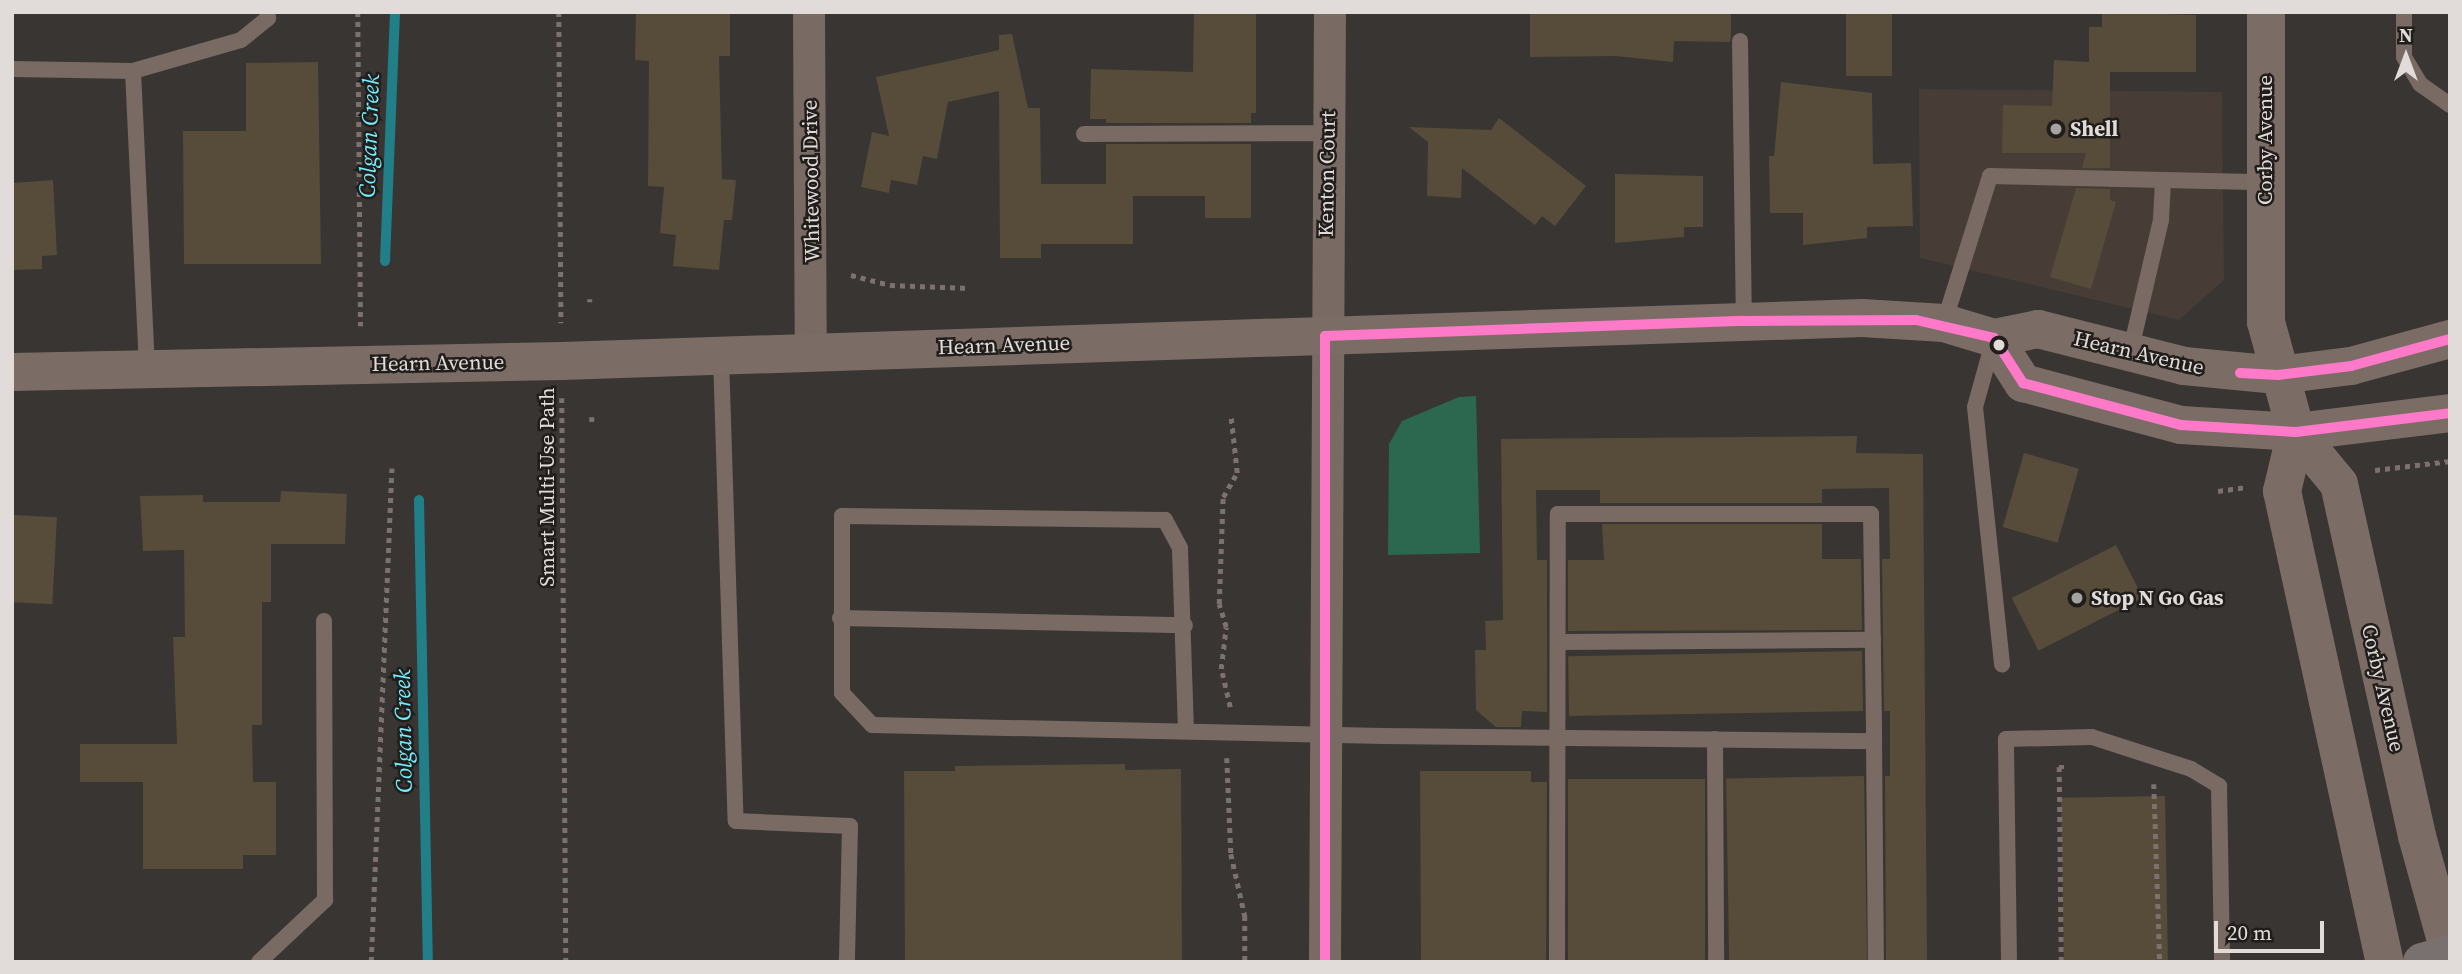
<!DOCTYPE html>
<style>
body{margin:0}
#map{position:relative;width:2462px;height:974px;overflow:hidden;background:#383533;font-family:"Source Serif 4",serif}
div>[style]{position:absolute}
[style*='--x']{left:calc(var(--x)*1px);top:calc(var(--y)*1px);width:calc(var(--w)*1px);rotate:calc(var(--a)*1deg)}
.built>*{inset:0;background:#483c36}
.green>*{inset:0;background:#2c674f}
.stream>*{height:10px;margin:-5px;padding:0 5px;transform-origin:5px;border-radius:5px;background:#217f89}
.building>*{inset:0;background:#564c39;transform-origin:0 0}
.path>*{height:4.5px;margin-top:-2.25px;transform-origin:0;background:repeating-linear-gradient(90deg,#7c716e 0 5px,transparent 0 10px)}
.lane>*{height:16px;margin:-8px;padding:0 8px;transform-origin:8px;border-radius:8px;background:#796a64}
.street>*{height:32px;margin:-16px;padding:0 16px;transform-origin:16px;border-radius:16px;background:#796a64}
.secondary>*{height:38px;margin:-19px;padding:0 19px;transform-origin:19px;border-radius:19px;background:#7c6c66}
.highway>*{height:38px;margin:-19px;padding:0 19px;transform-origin:19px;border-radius:19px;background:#79716f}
.bus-1>*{height:10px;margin:-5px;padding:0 5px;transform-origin:5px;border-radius:5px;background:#fe7ac8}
.dots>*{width:19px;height:19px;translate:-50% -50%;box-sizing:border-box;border:4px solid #201d1b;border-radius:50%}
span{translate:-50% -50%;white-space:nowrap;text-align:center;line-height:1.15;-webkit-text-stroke:5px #201d1b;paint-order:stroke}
.poi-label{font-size:21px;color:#e1dcda;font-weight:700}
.left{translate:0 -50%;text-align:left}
.street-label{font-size:21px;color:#e1dcda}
.water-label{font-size:23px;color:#72efff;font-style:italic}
.frame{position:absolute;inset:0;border:14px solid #e1dcda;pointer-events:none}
.north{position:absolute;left:2371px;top:21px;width:70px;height:70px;-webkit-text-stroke:5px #201d1b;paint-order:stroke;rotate:0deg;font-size:19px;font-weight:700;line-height:28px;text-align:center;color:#e1dcda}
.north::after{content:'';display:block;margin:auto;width:24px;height:32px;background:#e1dcda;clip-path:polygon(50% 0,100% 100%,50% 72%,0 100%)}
.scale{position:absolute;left:2214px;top:921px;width:110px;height:32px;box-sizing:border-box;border:4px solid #e1dcda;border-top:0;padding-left:9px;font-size:21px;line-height:24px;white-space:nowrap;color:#e1dcda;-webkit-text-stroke:5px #201d1b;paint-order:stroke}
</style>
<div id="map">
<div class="built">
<div style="clip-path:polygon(1919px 89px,2222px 92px,2224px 280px,2179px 320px,1920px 258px)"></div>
</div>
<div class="green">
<div style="clip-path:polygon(1476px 396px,1480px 553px,1388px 555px,1389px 444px,1402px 421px,1459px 397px)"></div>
</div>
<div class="stream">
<div style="--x:385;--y:261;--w:249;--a:-87.7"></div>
<div style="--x:419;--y:500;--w:462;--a:88.9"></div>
</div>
<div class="building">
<div style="clip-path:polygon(636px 12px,730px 13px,730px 56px,719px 56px,722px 179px,736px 180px,732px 220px,724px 220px,719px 270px,673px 266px,676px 235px,660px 233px,664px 187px,648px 186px,649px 61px,635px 60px)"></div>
<div style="clip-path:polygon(1194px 12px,1256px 12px,1256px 113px,1251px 113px,1251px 123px,1106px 123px,1106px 119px,1090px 119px,1091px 69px,1193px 72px)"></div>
<div style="clip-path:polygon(1530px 12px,1731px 12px,1731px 36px,1730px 42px,1674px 41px,1673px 62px,1616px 56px,1530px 57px)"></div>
<div style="left:1846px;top:12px;width:46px;height:64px"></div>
<div style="clip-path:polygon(2102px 12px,2196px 15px,2196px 72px,2110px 72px,2110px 168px,2082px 168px,2086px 153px,2002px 153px,2003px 105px,2052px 106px,2054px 60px,2089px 62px,2089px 27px,2102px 27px)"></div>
<div style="clip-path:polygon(1012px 34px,1028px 108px,1040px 108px,1041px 184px,1106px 184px,1106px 144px,1251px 144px,1251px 218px,1205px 218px,1205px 196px,1133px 196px,1133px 244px,1041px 244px,1041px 258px,1000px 258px,999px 91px,948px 102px,937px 159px,923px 156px,917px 185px,891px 180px,889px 193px,861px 187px,872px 132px,889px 136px,876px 77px,999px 50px,999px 35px)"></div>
<div style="clip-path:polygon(318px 62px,321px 264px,184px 264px,183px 131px,246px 131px,246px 63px)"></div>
<div style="clip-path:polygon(1781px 82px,1872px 93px,1873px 164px,1911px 163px,1913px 226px,1867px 227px,1867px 238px,1803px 245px,1803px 213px,1770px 213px,1769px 156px,1774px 156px)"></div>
<div style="clip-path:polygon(1499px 118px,1586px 186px,1555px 226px,1542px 216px,1535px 225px,1462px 168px,1461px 198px,1427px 196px,1428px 142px,1409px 127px,1491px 130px)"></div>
<div style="clip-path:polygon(1615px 174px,1703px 176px,1703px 227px,1684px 227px,1684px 237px,1615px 243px)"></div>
<div style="clip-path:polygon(53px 180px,57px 255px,42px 256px,42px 269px,12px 270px,12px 183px)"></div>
<div style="clip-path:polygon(2076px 188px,2110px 189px,2110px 200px,2116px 202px,2091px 289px,2050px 277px)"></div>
<div style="clip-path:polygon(1857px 436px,1856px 453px,1923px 454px,1927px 962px,1886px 962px,1885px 776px,1890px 776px,1890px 711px,1884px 711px,1882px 559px,1890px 559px,1889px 488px,1822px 489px,1822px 503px,1600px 503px,1600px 490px,1536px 490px,1537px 560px,1547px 560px,1547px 712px,1522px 711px,1521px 727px,1496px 727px,1476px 710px,1475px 650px,1486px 650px,1485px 621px,1503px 620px,1501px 439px)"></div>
<div style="left:2024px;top:453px;width:57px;height:77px;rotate:16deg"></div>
<div style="clip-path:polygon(281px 491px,347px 494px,345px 544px,271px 544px,271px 602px,262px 602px,262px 725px,252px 725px,253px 782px,276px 782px,276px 855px,243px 855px,243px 869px,143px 869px,143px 782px,80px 782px,80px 744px,177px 744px,173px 637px,185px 637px,184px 550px,143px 551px,140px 496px,203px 495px,203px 502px,280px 502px)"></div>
<div style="left:13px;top:515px;width:44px;height:87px;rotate:3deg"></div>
<div style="clip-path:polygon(1602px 524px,1822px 524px,1822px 559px,1861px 559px,1862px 630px,1568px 631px,1568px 560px,1604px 560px)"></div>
<div style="left:2116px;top:545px;width:59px;height:117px;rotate:63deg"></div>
<div style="left:1862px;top:651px;width:60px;height:294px;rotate:89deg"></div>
<div style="clip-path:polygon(1125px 764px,1125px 770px,1181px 769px,1182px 962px,905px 962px,904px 771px,955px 771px,955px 766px)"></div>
<div style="clip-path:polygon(1420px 771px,1531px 771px,1531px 782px,1547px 782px,1546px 962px,1421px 962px)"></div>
<div style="left:1864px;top:776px;width:186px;height:138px;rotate:89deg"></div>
<div style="left:1705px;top:779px;width:183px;height:137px;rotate:90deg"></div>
<div style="left:2165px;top:796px;width:166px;height:104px;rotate:89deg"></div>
</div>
<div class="path">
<div style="--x:358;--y:12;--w:314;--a:89.5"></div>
<div style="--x:559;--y:12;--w:311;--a:89.6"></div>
<div style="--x:851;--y:275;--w:40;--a:14.4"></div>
<div style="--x:890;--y:285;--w:80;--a:2.1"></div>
<div style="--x:590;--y:299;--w:3;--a:90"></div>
<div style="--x:562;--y:398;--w:564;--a:89.59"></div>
<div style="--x:592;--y:417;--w:8;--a:90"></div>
<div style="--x:2375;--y:470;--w:76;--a:-6.8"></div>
<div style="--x:2218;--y:491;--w:27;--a:-8"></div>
<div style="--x:1230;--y:707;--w:39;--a:-103"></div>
<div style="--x:1221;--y:669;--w:42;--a:-83.2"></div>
<div style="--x:1226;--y:627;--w:24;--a:-107"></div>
<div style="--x:1219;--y:604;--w:107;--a:-87.9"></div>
<div style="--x:1223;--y:497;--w:28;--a:-60"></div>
<div style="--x:1237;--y:473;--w:55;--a:-96.2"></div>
<div style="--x:1227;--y:758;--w:96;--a:87.6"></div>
<div style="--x:1231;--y:854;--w:64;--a:77.3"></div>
<div style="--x:1245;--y:916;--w:46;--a:90"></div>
<div style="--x:2154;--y:784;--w:178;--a:88.1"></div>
<div style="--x:371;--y:962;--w:494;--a:-87.6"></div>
<div style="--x:2061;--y:962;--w:195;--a:-90.6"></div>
<div style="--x:2059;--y:767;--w:6;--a:0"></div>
</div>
<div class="lane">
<div style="--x:2404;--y:12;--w:45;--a:90"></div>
<div style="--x:2404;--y:57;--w:31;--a:59"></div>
<div style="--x:2420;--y:84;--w:37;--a:35"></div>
<div style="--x:1740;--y:41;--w:280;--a:89.2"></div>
<div style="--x:12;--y:69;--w:121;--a:0.9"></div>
<div style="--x:133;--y:71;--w:112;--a:-16"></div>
<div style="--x:241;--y:40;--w:35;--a:-39"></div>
<div style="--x:268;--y:18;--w:6;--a:-99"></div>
<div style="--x:133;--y:71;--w:298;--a:87.3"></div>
<div style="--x:1084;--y:134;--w:244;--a:-0.2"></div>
<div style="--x:1944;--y:323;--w:154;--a:-72.6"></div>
<div style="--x:1990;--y:176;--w:274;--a:1.3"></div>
<div style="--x:1993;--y:342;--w:67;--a:105.5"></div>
<div style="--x:1975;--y:407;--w:259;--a:84"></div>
<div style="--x:2130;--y:353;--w:137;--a:-76.9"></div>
<div style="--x:2161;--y:220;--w:40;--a:-87.1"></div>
<div style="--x:721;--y:356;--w:465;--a:88.2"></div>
<div style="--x:736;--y:821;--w:114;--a:2.5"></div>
<div style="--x:850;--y:826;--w:136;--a:91.3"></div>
<div style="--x:840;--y:618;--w:345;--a:1.2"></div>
<div style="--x:1558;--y:642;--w:315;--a:-0.4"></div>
<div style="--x:1186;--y:731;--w:183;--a:-91.9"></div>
<div style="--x:1180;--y:548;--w:32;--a:-118"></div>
<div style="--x:1165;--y:520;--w:323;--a:-179.3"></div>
<div style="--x:842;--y:516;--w:177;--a:90"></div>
<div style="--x:842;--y:693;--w:44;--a:46.8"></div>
<div style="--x:872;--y:725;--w:511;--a:1.23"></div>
<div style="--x:1383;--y:736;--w:491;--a:0.6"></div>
<div style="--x:1874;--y:741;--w:221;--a:89.5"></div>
<div style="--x:1715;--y:739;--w:223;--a:89.7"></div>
<div style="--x:259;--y:962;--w:91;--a:-43.2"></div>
<div style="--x:325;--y:900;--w:279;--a:-90.2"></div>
<div style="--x:1557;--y:962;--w:448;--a:-89.9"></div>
<div style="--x:1558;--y:514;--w:313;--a:0"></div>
<div style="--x:1871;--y:514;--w:227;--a:89.2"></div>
<div style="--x:2009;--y:962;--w:223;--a:-90.8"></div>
<div style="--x:2006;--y:739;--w:86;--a:-1.3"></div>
<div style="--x:2092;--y:737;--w:104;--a:17.9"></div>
<div style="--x:2191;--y:769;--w:33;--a:31"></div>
<div style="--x:2219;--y:786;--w:176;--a:89"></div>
</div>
<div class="street">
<div style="--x:809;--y:12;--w:338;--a:89.7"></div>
<div style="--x:1325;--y:962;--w:950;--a:-89.7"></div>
</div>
<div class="secondary">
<div style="--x:2266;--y:12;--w:310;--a:90"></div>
<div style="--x:2266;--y:322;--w:114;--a:74.7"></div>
<div style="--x:2296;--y:432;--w:67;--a:50.4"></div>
<div style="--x:2339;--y:484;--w:361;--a:77.5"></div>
<div style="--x:2417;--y:836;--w:123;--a:74.5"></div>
<div style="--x:1994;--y:338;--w:54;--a:57.2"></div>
<div style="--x:2023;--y:383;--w:163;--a:14.9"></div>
<div style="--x:2181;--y:425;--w:115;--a:3.5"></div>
<div style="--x:2296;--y:432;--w:155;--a:-7"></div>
<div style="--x:12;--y:372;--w:550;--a:-1.15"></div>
<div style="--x:562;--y:361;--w:1301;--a:-1.89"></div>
<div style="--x:1862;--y:318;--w:82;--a:3.5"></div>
<div style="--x:1944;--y:323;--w:52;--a:16.7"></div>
<div style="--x:1994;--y:338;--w:45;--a:-11.6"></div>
<div style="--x:2038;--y:329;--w:151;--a:14.2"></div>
<div style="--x:2184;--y:366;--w:94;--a:5.5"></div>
<div style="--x:2278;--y:375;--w:74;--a:-7"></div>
<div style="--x:2351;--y:366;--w:103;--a:-15.3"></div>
<div style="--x:2296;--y:432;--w:61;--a:103.3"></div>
<div style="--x:2282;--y:491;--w:482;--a:77.7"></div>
</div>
<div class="highway">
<div style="--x:2422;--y:962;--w:29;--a:-16"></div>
</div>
<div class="bus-1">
<div style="--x:1325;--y:336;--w:419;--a:-2.1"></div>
<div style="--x:1744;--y:321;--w:172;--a:-0.3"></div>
<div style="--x:1916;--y:320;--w:80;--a:13"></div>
<div style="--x:1994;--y:338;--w:54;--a:57.2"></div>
<div style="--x:2023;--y:383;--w:163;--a:14.9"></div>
<div style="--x:2181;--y:425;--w:115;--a:3.5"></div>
<div style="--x:2296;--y:432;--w:155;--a:-7"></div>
<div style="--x:1325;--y:336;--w:626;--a:90"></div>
<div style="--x:2240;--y:373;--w:38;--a:3"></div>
<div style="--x:2278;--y:375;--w:74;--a:-7"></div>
<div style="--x:2351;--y:366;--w:103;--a:-15.3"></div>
</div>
<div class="dots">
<div style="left:2056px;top:129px;background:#a6a2a0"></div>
<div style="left:1999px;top:345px;background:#e1dcda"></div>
<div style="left:2077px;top:598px;background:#a6a2a0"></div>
</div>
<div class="poi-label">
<span class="left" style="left:2070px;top:129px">Shell</span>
<span class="left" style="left:2091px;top:598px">Stop N Go Gas</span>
</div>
<div class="street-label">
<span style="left:2265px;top:140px;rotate:-90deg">Corby Avenue</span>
<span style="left:1327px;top:174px;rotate:-89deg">Kenton Court</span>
<span style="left:811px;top:181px;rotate:-91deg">Whitewood Drive</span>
<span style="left:1004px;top:345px;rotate:-2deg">Hearn Avenue</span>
<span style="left:2139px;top:353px;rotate:13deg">Hearn Avenue</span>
<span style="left:438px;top:363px;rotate:-1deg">Hearn Avenue</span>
<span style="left:547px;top:487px;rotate:-90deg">Smart Multi-Use Path</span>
<span style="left:2383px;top:688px;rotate:77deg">Corby Avenue</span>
</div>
<div class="water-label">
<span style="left:369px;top:136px;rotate:-88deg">Colgan Creek</span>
<span style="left:403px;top:731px;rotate:-91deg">Colgan Creek</span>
</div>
<div class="frame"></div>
<div class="north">N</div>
<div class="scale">20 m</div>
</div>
